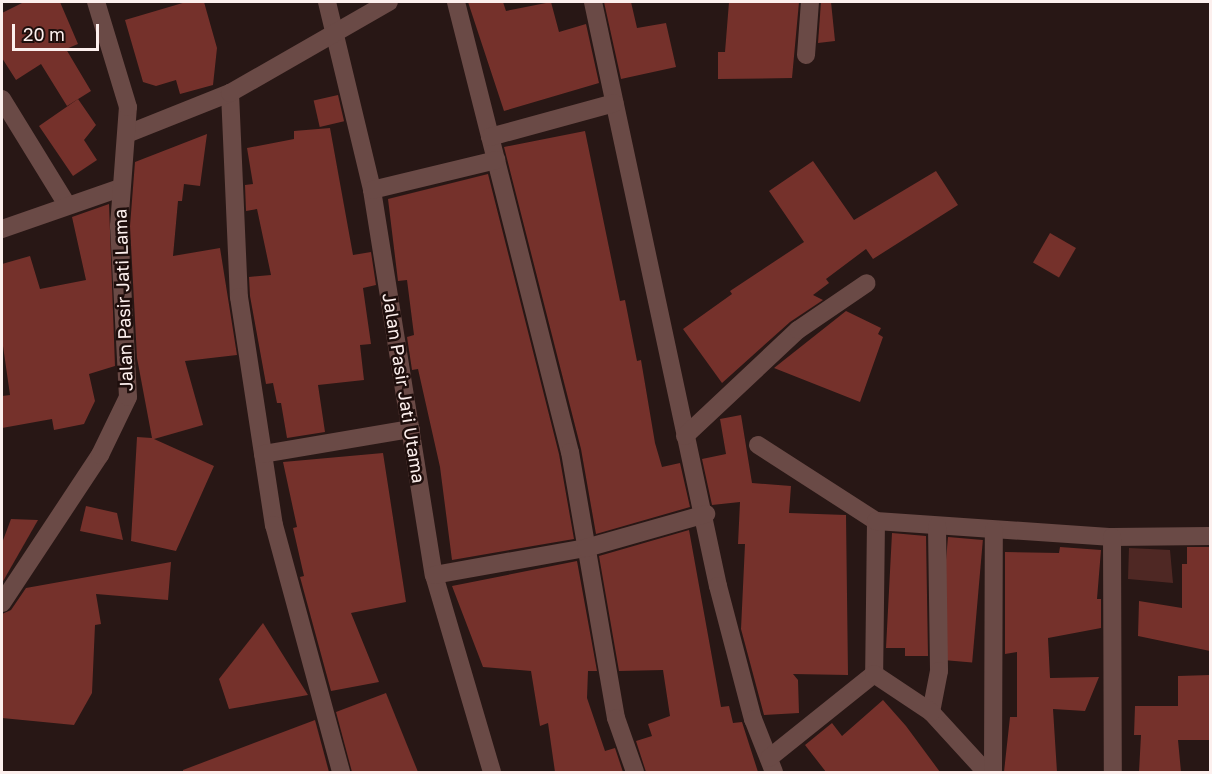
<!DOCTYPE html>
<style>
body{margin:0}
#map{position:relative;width:1212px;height:774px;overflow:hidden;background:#281715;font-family:"Golos Text",sans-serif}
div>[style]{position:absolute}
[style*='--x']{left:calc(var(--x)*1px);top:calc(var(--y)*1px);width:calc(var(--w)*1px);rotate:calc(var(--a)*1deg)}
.green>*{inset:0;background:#4f2824}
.building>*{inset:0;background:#75312b;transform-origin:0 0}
.minor>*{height:18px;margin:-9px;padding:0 9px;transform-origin:9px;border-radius:9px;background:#6a4a46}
span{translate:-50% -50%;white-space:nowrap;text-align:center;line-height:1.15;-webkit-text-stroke:5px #1e0e0c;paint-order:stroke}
.street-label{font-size:18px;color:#fcefed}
.frame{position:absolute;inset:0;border:3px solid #fcefed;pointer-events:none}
.scale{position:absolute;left:12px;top:24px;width:87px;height:27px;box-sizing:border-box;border:3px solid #fcefed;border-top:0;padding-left:8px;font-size:18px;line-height:21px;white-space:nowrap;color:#fcefed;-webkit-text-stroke:4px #1e0e0c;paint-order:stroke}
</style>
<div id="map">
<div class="green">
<div style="clip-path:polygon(1129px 548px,1170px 550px,1173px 583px,1128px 579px)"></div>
</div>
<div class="building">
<div style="clip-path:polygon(24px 2px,60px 2px,78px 44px,66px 49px,91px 91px,67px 106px,41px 64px,16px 80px,2px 58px,2px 13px)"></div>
<div style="clip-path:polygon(186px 2px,204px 2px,217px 48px,213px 85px,180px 94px,176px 80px,156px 86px,143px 82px,125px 20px)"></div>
<div style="clip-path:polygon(468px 2px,503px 2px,506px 11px,551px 2px,559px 32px,586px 24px,599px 83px,504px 111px)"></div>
<div style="clip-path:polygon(604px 2px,631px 2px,637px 28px,666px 23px,676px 67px,621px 79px)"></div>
<div style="clip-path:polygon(729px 2px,799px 2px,792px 78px,718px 79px,718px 52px,725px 52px)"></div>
<div style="clip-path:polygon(821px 2px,831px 2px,835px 41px,818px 43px)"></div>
<div style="left:338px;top:95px;width:27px;height:25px;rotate:77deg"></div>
<div style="clip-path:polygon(78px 99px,96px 125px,84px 140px,97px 160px,73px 176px,39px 126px)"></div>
<div style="clip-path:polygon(330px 128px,353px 255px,371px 252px,376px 285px,363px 288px,371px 344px,360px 345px,364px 380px,318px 385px,325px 432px,287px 438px,281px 403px,277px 403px,273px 383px,266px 384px,250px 296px,249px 277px,271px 275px,257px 209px,246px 211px,245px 185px,253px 184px,247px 148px,294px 139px,294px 131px)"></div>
<div style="clip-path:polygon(585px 131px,620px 301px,625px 300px,637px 361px,641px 360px,655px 443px,662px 467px,680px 463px,690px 507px,596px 534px,581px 449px,504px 147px)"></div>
<div style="clip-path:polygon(207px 134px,200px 186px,184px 184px,182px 201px,178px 201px,173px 256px,220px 248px,237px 355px,185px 361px,203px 425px,154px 439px,214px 466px,176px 551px,131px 541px,137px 437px,152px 438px,137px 358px,130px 226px,135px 162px)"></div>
<div style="clip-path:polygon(813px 161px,854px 220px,936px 171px,958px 205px,873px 259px,866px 249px,826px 279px,829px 283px,813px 295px,823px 300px,790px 322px,722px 383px,683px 329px,732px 294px,730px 291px,804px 242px,769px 191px)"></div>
<div style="clip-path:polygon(488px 174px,559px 454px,574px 539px,452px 560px,440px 467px,418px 369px,412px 370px,407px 337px,414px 335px,407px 280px,398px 281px,388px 199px)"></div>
<div style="clip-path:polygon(109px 204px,115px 366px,89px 374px,95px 401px,84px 424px,54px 430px,52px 419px,2px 428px,2px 396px,10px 395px,2px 339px,2px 264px,30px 256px,40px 289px,86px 280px,72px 217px)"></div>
<div style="left:1050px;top:233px;width:30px;height:34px;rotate:30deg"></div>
<div style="clip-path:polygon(846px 311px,881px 328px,878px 334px,883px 337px,860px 402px,774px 368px)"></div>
<div style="clip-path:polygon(741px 415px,752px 483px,791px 486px,789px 513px,846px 515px,848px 675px,793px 674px,798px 680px,799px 713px,764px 715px,741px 629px,745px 544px,738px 544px,740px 502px,712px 505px,702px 459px,726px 454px,720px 419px)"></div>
<div style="clip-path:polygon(383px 453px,406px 602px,351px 613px,379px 682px,331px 691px,300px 577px,304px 576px,293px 528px,297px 527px,283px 462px)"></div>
<div style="clip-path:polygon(86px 506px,117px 513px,123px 540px,80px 531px)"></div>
<div style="clip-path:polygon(11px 519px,38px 520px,2px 583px,2px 543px)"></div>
<div style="clip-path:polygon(689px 530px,721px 707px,729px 706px,733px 723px,742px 722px,758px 772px,646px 772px,636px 741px,652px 736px,648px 724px,670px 716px,663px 670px,619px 671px,599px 556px)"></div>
<div style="clip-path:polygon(892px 533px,926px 536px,928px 656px,905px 656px,905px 648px,886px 648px)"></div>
<div style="left:948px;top:537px;width:35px;height:123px;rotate:5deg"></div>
<div style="clip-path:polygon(1060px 547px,1101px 550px,1097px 599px,1101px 599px,1101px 628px,1048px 638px,1050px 678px,1099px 677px,1085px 711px,1053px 709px,1057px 772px,1004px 772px,1010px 717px,1017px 717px,1017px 652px,1005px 654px,1005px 552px,1059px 553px)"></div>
<div style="clip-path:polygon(1187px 547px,1209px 547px,1210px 651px,1138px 636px,1139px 601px,1182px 608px,1182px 564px,1187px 564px)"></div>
<div style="clip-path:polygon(577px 561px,597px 671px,588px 671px,587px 698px,605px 751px,615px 748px,623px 772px,555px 772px,548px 723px,540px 726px,531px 671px,483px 667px,452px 586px)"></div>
<div style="clip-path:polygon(171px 562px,168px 600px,96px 594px,101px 624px,95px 625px,92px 693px,74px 725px,2px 718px,2px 614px,11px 610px,26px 588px)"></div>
<div style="clip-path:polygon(263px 623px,308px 695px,229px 709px,219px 679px)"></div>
<div style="clip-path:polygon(1210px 675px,1210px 740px,1178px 740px,1181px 772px,1139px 772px,1141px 735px,1134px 735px,1135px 706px,1178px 706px,1178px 676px)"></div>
<div style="clip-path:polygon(386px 693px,418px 772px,352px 772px,336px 712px)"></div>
<div style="clip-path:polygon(883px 700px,906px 726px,940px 772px,826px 772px,805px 745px,832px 723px,842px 736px)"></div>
<div style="clip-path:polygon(315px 720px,329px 772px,183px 772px,183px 770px)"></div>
</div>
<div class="minor">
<div style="--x:327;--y:2;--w:193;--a:76.5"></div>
<div style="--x:372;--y:190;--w:390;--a:80.9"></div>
<div style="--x:434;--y:575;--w:205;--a:73.6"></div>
<div style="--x:456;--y:2;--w:464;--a:75.8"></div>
<div style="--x:570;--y:452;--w:270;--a:80.2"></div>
<div style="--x:616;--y:718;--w:57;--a:70.6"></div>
<div style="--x:593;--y:2;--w:597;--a:77.92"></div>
<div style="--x:718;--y:586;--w:138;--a:75.3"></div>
<div style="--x:753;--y:719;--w:57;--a:68.4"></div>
<div style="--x:806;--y:55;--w:53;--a:-85.7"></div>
<div style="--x:230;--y:93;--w:204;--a:87.5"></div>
<div style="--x:239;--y:297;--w:231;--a:81.3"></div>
<div style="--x:274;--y:525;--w:256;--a:74.8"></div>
<div style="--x:2;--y:99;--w:122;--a:58.4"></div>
<div style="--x:127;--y:134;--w:111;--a:-21.7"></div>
<div style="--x:230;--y:93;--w:183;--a:-29.8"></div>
<div style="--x:490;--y:137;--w:129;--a:-15.3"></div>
<div style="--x:372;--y:190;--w:128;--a:-13.6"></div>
<div style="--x:2;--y:229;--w:125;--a:-19.2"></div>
<div style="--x:685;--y:436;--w:155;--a:-43.2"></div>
<div style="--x:798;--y:330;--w:83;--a:-34.3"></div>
<div style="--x:758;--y:445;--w:140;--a:32.8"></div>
<div style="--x:876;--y:521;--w:153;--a:90.7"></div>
<div style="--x:874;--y:674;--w:134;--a:141.3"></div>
<div style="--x:263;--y:454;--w:150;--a:-9.6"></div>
<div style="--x:876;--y:521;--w:237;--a:3.9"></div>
<div style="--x:1112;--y:537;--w:98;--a:-0.6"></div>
<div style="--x:937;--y:526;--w:145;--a:89.2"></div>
<div style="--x:939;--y:671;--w:42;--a:101"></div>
<div style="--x:931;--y:712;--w:81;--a:47.5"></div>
<div style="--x:1112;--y:537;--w:235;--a:89.8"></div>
<div style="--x:434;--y:575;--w:154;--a:-10.1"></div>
<div style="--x:586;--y:548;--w:125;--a:-15.8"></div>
<div style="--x:2;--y:603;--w:178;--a:-56.5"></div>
<div style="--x:100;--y:455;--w:64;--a:-64.2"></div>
<div style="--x:128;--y:397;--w:171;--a:-93"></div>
<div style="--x:119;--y:226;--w:119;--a:-85.7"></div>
<div style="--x:128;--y:107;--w:110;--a:-106.9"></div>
<div style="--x:874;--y:674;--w:69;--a:33.7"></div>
<div style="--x:993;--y:772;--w:242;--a:-89.8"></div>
</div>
<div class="street-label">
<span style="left:123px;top:300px;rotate:-92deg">Jalan Pasir Jati Lama</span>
<span style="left:404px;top:388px;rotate:81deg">Jalan Pasir Jati Utama</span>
</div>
<div class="frame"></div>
<div class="scale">20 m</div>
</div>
